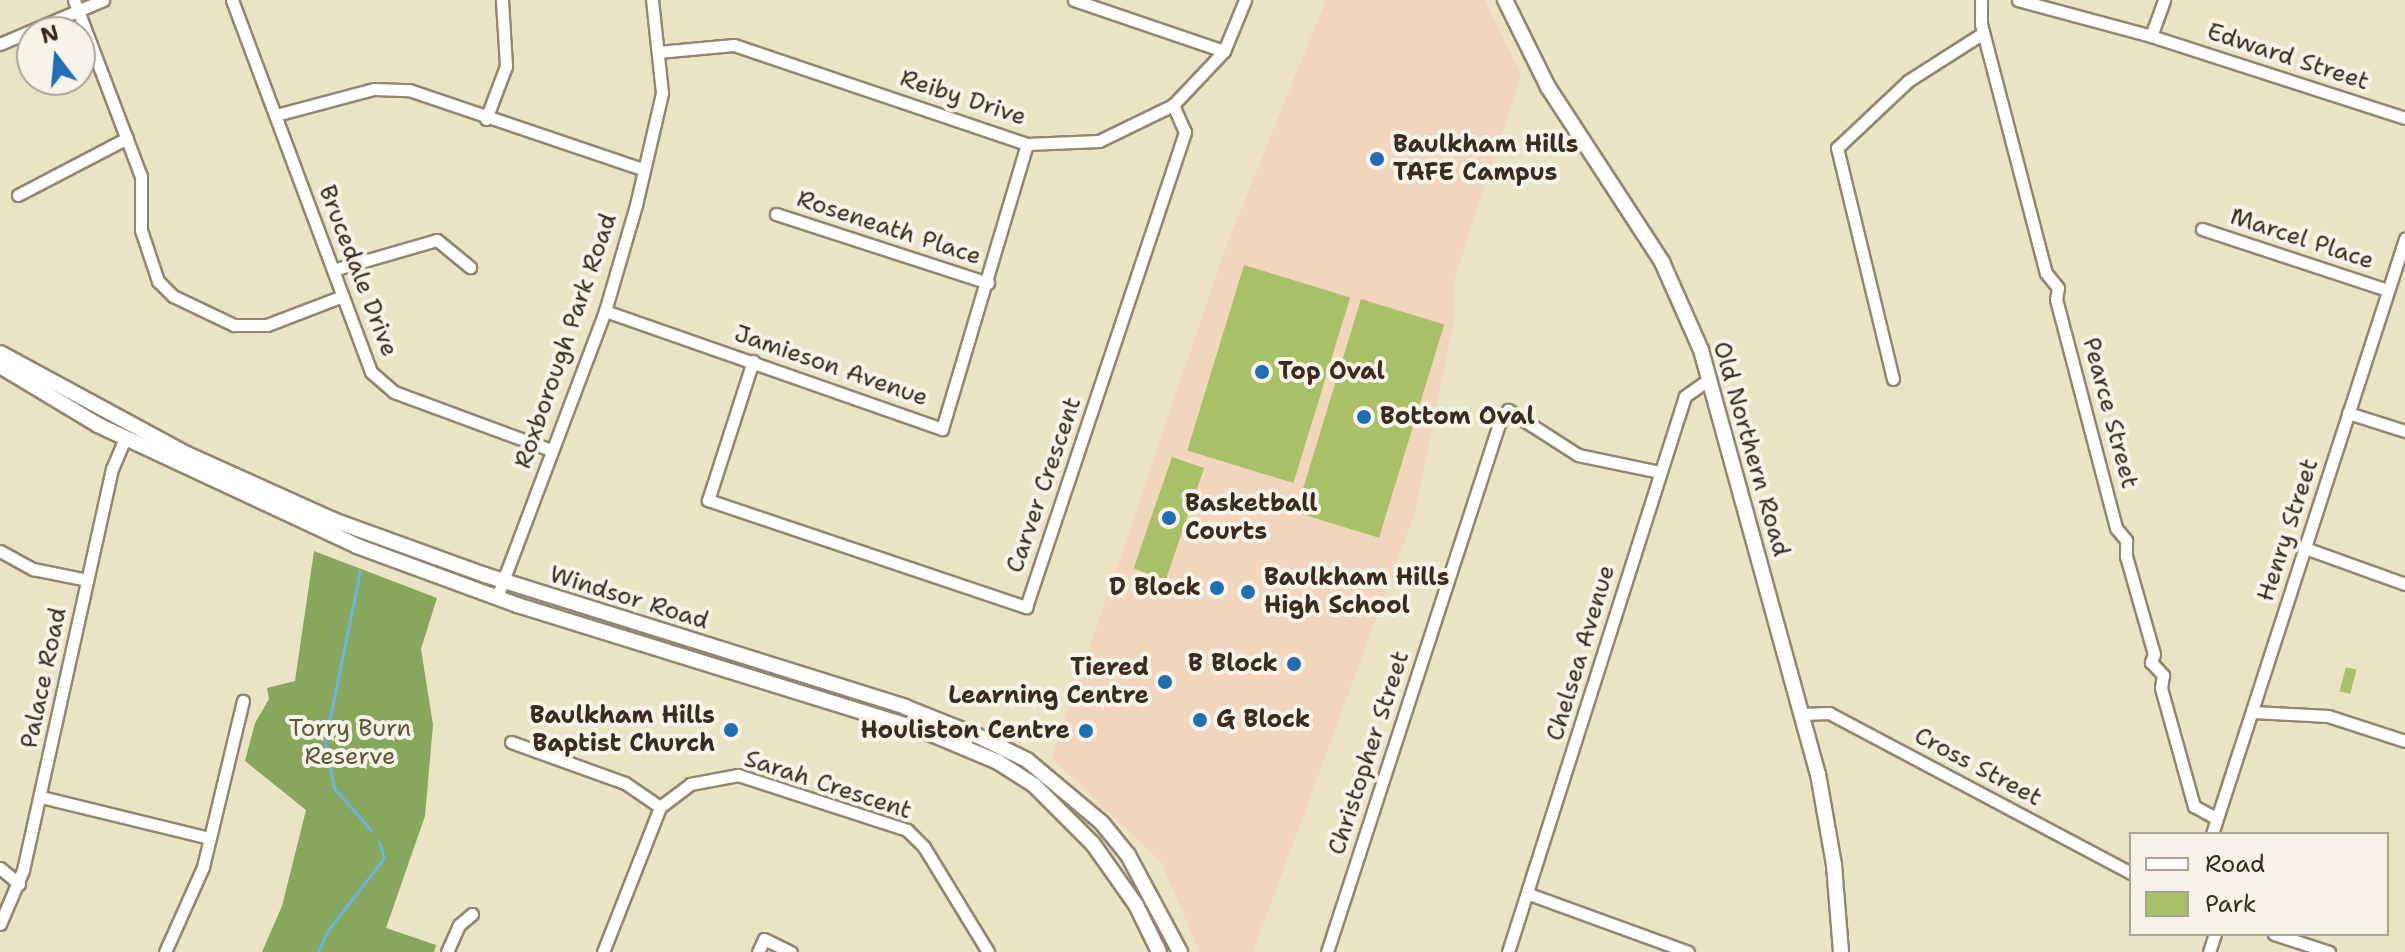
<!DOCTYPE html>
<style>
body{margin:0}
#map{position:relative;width:2405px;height:952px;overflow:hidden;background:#eae3c4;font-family:"Shantell Sans",sans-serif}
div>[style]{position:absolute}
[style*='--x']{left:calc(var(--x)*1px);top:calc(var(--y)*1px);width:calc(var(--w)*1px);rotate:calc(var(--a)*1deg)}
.built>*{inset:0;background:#f1d5bd}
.green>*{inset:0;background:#a8c167;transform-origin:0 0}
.forest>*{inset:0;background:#86a75c}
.stream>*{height:3px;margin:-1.5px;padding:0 1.5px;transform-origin:1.5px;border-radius:1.5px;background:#68b3e0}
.roads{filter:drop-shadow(2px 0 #928671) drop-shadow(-2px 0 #928671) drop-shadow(0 2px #928671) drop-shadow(0 -2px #928671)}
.minor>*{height:11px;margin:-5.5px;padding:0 5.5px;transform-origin:5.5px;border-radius:5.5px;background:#fff}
.major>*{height:14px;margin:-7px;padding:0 7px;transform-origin:7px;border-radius:7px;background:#fff}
.dots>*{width:22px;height:22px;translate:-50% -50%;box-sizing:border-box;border:4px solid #f7f3e8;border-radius:50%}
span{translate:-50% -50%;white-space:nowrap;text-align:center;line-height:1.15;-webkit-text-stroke:8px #f7f3e8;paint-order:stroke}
.street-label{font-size:24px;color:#3b2a1e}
.poi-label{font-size:24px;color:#3b2a1e;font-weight:700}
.left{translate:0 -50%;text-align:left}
.right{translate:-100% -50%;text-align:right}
.park-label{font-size:24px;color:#5c5734}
.legend{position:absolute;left:2129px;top:832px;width:260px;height:104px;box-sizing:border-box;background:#f7f3e8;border:2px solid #aca397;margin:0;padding:10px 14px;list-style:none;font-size:24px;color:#3b2a1e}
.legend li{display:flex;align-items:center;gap:16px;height:40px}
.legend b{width:40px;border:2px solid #aca397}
.north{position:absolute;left:16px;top:16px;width:80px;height:80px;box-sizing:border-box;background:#f7f3e8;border:2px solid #aca397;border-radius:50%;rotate:344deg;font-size:22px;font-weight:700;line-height:32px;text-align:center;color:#3b2a1e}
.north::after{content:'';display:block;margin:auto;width:28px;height:36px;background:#1f6fb2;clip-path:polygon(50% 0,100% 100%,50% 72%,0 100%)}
</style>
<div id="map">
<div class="built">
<div style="clip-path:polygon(1326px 0,1485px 0,1521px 75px,1454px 281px,1454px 320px,1415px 513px,1253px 952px,1200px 952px,1161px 862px,1052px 758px,1227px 244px)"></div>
</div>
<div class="green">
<div style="left:1244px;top:265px;width:111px;height:194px;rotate:17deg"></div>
<div style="left:1361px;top:299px;width:87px;height:223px;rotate:17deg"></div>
<div style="left:1172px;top:457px;width:34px;height:118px;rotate:19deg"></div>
<div style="left:2346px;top:667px;width:11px;height:25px;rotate:15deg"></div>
</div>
<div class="forest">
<div style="clip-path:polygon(314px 551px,437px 598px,421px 649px,433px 725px,425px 816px,386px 928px,436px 945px,434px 952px,262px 952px,282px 906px,306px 810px,245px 761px,255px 723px,269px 699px,267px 688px,295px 681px)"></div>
</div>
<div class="stream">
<div style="--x:360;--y:571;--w:175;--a:101.6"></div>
<div style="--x:325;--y:742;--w:47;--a:78.9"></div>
<div style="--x:334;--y:788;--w:56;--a:48.6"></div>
<div style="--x:318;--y:952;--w:24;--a:-66"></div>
<div style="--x:328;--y:930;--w:91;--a:-52.1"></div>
<div style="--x:384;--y:858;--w:17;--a:-107"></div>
</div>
<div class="roads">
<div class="minor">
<div style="--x:74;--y:0;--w:188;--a:69.2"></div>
<div style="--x:141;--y:176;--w:54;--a:90"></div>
<div style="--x:141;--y:230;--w:54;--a:71.6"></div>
<div style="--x:158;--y:281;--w:21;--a:45"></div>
<div style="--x:173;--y:296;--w:68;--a:25.4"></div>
<div style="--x:234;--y:325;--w:33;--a:0"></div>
<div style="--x:267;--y:325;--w:78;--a:-21"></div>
<div style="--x:232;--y:0;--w:397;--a:69.5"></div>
<div style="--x:371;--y:372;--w:30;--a:41"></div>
<div style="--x:394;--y:392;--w:167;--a:20.3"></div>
<div style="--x:1074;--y:0;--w:158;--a:18.8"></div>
<div style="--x:1981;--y:0;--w:24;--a:90"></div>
<div style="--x:1981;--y:24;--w:257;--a:75.4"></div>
<div style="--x:2046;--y:273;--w:19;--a:51"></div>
<div style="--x:2058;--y:288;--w:11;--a:100"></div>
<div style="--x:2056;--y:299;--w:237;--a:75.3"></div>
<div style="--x:2116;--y:528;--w:16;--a:50"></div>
<div style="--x:2126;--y:540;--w:16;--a:90"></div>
<div style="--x:2126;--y:556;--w:102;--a:74.1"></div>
<div style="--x:2154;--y:654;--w:9;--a:111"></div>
<div style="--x:2151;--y:662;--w:18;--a:47"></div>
<div style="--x:2163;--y:675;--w:13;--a:99"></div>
<div style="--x:2161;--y:688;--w:123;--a:74.4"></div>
<div style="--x:2194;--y:806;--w:25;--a:29"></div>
<div style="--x:2018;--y:0;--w:138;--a:15.1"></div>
<div style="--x:2151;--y:36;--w:267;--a:17.9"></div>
<div style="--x:2151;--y:36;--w:38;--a:-70"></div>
<div style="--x:0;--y:44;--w:112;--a:-23.1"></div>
<div style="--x:658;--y:52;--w:76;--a:-5.3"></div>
<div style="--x:734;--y:45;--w:309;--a:18.7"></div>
<div style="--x:1027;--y:144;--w:72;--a:-2.4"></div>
<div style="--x:1099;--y:141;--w:82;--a:-25.9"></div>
<div style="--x:1173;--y:105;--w:74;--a:-46.6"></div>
<div style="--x:1224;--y:51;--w:55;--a:-67.6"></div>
<div style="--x:276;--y:115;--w:101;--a:-14.9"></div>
<div style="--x:374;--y:89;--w:35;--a:2"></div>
<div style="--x:409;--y:90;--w:247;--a:18.7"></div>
<div style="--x:486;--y:119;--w:57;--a:-69.3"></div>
<div style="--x:506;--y:66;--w:66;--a:-93.5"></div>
<div style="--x:18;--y:195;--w:123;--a:-27.6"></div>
<div style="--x:776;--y:214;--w:223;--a:18"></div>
<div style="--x:2202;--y:229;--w:196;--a:18.2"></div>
<div style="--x:333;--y:270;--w:108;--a:-16.1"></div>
<div style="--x:437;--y:240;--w:43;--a:39.3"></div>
<div style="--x:605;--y:311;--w:357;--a:19.3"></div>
<div style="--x:942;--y:429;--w:297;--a:-73.4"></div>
<div style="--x:753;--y:361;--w:146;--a:107.9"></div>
<div style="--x:708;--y:500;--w:336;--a:18.6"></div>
<div style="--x:1026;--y:607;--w:501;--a:-71.49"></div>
<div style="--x:1185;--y:132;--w:30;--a:-114"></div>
<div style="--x:1893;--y:379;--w:238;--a:-103.6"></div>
<div style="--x:1837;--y:148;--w:98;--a:-43.3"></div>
<div style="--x:1908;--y:81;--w:89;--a:-32.6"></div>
<div style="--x:2348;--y:413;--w:60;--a:17.5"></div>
<div style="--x:2305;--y:548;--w:106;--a:19.8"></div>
<div style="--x:0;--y:551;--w:38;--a:29"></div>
<div style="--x:33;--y:569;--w:55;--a:11.5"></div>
<div style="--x:497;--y:597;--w:306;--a:-69.3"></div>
<div style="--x:605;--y:311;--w:110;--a:-73.7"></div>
<div style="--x:636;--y:205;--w:115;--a:-76.9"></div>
<div style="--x:662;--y:93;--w:94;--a:-96.1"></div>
<div style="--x:2253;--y:712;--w:75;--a:3.1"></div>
<div style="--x:2328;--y:716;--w:81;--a:18"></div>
<div style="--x:1802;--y:714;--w:27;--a:-2"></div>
<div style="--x:1829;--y:713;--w:342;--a:27.9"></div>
<div style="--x:511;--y:742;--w:121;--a:19.8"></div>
<div style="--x:625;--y:783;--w:42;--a:34.4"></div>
<div style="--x:41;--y:797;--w:173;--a:13.7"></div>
<div style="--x:2212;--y:834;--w:626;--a:-72.03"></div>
<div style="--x:0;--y:868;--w:25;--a:40"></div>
<div style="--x:1529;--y:894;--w:169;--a:20"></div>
<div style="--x:0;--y:924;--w:59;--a:-66.9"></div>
<div style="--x:23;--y:870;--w:411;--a:-77.5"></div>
<div style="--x:112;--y:469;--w:33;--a:-67"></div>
<div style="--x:2274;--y:934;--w:58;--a:18.1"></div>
<div style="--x:165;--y:952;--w:93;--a:-65.9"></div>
<div style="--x:203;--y:867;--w:171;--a:-76.5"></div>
<div style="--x:447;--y:952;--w:30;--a:-66"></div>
<div style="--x:459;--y:925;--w:17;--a:-40"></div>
<div style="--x:603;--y:952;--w:156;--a:-68.5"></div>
<div style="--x:660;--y:807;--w:38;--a:-37"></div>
<div style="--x:690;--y:784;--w:49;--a:-10.6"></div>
<div style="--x:738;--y:775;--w:178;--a:18"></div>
<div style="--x:907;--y:830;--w:24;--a:45"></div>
<div style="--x:924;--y:847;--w:123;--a:58.6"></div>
<div style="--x:758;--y:952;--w:14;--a:-65"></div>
<div style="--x:764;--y:939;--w:30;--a:26"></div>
<div style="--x:1327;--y:952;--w:555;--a:-71.96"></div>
<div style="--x:1499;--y:424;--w:17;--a:-57"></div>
<div style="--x:1508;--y:410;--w:83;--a:32.7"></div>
<div style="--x:1578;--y:455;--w:84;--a:11.7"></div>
<div style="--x:1508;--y:952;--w:583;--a:-72.34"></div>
<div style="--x:1685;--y:396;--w:29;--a:-35"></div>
<div style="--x:2209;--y:952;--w:19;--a:-72"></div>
</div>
<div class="major">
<div style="--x:1505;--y:0;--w:97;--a:63.7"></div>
<div style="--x:1548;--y:87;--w:209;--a:56.9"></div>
<div style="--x:1662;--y:262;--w:96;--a:66.1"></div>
<div style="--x:1701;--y:350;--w:440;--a:74.6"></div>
<div style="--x:1818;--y:774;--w:92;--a:80"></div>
<div style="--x:1834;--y:865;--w:87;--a:85.4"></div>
<div style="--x:0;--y:353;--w:213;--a:28.4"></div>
<div style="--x:187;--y:454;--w:160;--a:24.3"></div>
<div style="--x:333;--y:520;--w:162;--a:19.9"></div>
<div style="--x:485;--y:575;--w:440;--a:17.4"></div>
<div style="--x:905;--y:707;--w:79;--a:21.7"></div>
<div style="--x:978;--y:736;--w:55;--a:26.1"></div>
<div style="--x:1027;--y:760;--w:98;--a:40"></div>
<div style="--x:1102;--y:823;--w:41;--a:50.9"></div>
<div style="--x:1128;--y:855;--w:110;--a:61.8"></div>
<div style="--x:0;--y:366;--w:114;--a:31"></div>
<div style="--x:98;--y:425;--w:286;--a:25"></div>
<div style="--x:357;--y:546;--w:171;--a:20.2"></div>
<div style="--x:517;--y:605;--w:424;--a:17.2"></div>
<div style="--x:922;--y:730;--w:82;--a:22.8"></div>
<div style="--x:998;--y:762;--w:43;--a:32.6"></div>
<div style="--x:1034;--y:785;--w:83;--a:45"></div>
<div style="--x:1093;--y:844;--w:75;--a:54.8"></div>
<div style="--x:1136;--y:905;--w:52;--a:63.9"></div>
</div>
</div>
<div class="dots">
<div style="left:1377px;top:159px;background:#1f6fb2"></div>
<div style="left:1262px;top:372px;background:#1f6fb2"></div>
<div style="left:1364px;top:417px;background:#1f6fb2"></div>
<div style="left:1169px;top:518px;background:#1f6fb2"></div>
<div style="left:1217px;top:588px;background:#1f6fb2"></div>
<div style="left:1248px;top:592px;background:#1f6fb2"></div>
<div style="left:1294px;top:664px;background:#1f6fb2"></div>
<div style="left:1165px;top:682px;background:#1f6fb2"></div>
<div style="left:1200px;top:720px;background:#1f6fb2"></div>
<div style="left:731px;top:730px;background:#1f6fb2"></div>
<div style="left:1086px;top:731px;background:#1f6fb2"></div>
</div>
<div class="street-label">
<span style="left:2288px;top:57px;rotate:18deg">Edward Street</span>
<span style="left:963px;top:98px;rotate:18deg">Reiby Drive</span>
<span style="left:889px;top:228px;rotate:18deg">Roseneath Place</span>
<span style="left:2302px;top:239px;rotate:18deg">Marcel Place</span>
<span style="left:358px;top:271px;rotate:69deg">Brucedale Drive</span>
<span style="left:566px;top:341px;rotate:-71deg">Roxborough Park Road</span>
<span style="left:831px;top:366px;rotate:19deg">Jamieson Avenue</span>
<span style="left:2110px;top:413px;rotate:75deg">Pearce Street</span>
<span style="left:1751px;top:449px;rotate:74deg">Old Northern Road</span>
<span style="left:1044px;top:485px;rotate:-71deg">Carver Crescent</span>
<span style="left:2288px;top:530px;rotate:-72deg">Henry Street</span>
<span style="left:629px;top:598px;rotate:17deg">Windsor Road</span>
<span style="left:1581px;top:653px;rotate:-73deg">Chelsea Avenue</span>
<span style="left:44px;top:678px;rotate:-78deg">Palace Road</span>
<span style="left:1369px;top:753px;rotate:-72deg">Christopher Street</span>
<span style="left:1978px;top:767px;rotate:28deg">Cross Street</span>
<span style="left:828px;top:785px;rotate:18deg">Sarah Crescent</span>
</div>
<div class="poi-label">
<span class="left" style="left:1393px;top:159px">Baulkham Hills<br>TAFE Campus</span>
<span class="left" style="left:1278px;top:372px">Top Oval</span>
<span class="left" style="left:1380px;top:417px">Bottom Oval</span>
<span class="left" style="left:1185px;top:518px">Basketball<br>Courts</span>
<span class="left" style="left:1264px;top:592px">Baulkham Hills<br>High School</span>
<span class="right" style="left:1201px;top:588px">D Block</span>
<span class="right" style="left:1278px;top:664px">B Block</span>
<span class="right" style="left:1149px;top:682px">Tiered<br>Learning Centre</span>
<span class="right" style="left:715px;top:730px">Baulkham Hills<br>Baptist Church</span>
<span class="left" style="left:1216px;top:720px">G Block</span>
<span class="right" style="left:1070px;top:731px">Houliston Centre</span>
</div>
<div class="park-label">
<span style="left:350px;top:743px">Torry Burn<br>Reserve</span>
</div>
<ul class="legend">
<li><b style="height:10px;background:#fff"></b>Road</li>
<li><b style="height:22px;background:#a8c167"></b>Park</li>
</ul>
<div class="north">N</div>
</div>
